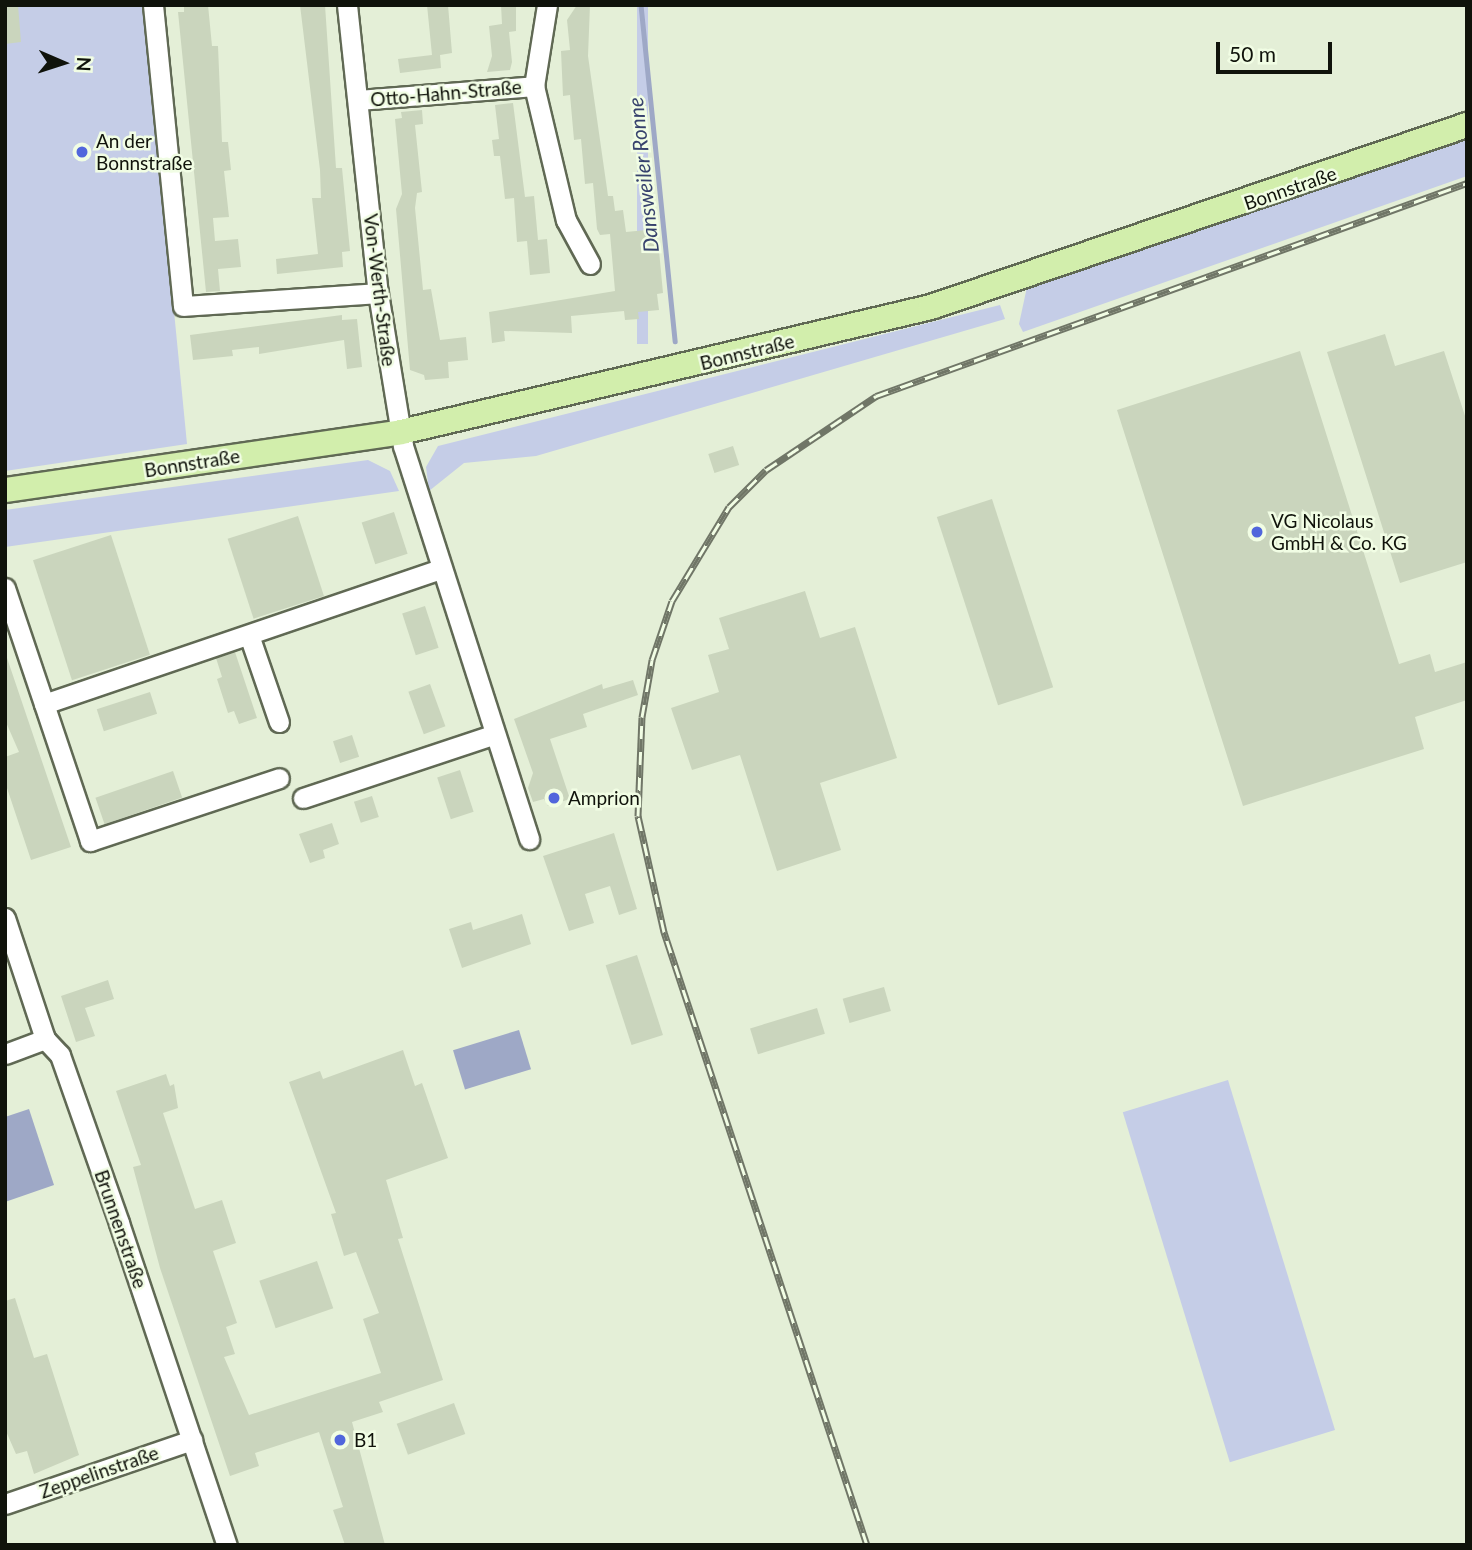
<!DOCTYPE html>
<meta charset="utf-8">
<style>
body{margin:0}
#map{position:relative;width:1472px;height:1550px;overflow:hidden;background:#e4efd7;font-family:Lato,sans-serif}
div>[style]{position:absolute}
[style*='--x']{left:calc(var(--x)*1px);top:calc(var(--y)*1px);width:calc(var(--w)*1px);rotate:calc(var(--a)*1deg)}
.green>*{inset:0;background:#c5cde7;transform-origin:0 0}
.water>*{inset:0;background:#9ea8c6;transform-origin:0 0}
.stream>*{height:4.5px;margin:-2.25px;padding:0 2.25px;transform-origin:2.25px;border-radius:2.25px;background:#9ea8c6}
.building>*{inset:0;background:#cad5bd;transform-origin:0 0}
.roads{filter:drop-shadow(2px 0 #606954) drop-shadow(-2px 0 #606954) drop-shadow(0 2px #606954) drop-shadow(0 -2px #606954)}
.minor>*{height:19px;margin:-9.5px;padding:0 9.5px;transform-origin:9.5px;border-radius:9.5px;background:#fff}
.major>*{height:24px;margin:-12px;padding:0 12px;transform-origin:12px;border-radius:12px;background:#d2eeac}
.rail>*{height:7px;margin-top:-3.5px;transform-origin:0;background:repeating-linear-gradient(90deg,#f1fde4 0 13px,#707667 0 26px);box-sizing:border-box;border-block:2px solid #707667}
.dots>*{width:19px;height:19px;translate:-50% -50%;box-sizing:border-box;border:4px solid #f1fde4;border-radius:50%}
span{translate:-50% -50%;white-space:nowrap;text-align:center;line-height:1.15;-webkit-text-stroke:5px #f1fde4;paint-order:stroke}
.street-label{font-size:19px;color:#10130b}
.poi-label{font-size:19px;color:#10130b}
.left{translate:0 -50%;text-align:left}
.water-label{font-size:21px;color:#37426d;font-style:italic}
.frame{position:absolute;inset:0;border:7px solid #10130b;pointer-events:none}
.north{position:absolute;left:28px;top:28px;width:70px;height:70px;-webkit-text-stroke:5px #f1fde4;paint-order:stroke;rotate:93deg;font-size:19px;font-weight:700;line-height:28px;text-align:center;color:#10130b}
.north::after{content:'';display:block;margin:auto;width:24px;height:32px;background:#10130b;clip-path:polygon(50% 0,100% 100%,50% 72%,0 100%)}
.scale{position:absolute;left:1216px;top:42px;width:116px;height:32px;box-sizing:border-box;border:4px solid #10130b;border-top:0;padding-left:9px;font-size:21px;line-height:24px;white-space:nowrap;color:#10130b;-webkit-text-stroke:5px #f1fde4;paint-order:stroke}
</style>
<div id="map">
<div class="green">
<div style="clip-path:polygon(5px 5px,144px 5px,187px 444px,5px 471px)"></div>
<div style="left:637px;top:5px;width:11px;height:339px"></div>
<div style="clip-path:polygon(1467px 140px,1467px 176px,1023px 332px,1019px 324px,1027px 287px)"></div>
<div style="clip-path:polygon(1000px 305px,1005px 319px,536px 456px,464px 463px,429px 491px,426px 467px,438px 446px)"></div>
<div style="clip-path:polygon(368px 460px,390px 471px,399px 491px,5px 547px,5px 510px)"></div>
<div style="left:1228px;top:1080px;width:366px;height:110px;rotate:73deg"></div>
</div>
<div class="water">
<div style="left:519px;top:1030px;width:41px;height:69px;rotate:73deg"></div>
<div style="clip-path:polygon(29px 1109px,54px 1185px,5px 1202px,5px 1117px)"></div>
</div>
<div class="stream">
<div style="--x:641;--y:5;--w:338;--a:84.2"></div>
</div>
<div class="building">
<div style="clip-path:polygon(5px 5px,18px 5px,21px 42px,5px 44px)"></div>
<div style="clip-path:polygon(184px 5px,208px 5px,212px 46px,218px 46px,222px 142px,228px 142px,231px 170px,224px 171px,229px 217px,213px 218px,215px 241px,238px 239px,241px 267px,218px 269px,220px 291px,206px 292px,178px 12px,184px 12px)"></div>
<div style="clip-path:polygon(300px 5px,325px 5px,336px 168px,342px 168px,350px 251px,342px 252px,343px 267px,277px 274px,276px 259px,318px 254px,312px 198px,321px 198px,320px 170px)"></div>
<div style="clip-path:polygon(427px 5px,448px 5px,452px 53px,440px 55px,441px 68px,400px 73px,398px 59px,432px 55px)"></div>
<div style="clip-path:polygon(501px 5px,516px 5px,516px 31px,509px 32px,512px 62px,510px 70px,487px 72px,492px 56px,489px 26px,502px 24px)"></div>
<div style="clip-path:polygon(577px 5px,590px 5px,588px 56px,608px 196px,613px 196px,615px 211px,623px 210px,626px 232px,657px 229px,663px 293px,657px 294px,659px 310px,638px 312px,639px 319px,625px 320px,624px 311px,571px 316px,572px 333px,504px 331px,505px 341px,492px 343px,489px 312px,615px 291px,610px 234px,600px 235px,597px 229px,593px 183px,585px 184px,581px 139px,574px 140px,570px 95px,563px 96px,561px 51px,570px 50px,567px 20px)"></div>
<div style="clip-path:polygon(513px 103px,525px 197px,534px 196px,538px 240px,547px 239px,550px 273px,530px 275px,527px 241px,517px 242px,514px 198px,505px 199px,500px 156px,494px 156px,492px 140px,499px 139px,495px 105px)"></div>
<div style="clip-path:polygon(422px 110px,423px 124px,415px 125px,422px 192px,417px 193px,415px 208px,423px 290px,431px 289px,440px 340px,466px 337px,468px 360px,448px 362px,449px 378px,425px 380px,424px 375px,410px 370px,396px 209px,402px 194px,395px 119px,402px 118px,401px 112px)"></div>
<div style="clip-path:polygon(342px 315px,342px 320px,357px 319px,362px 367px,347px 369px,344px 340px,259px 354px,259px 347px,232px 350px,233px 356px,193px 360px,190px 335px)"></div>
<div style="clip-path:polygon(1385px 334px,1395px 366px,1444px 351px,1467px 422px,1467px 562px,1400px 583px,1327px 352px)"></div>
<div style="clip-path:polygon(1300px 351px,1399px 664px,1430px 654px,1435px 672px,1467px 662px,1467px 700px,1415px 717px,1424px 749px,1243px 806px,1117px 410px)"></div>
<div style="left:733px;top:446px;width:20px;height:26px;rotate:72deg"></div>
<div style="left:992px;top:499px;width:198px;height:58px;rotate:72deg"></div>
<div style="left:394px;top:512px;width:44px;height:34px;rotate:72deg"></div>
<div style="left:298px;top:516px;width:84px;height:74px;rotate:72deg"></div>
<div style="left:111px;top:535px;width:126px;height:82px;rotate:72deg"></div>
<div style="clip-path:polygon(805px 591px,820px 638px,855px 627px,897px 758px,820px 783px,841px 850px,777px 871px,740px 755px,692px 770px,671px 708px,719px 692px,708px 655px,729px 649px,719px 618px)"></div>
<div style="left:425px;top:606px;width:44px;height:24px;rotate:72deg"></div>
<div style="clip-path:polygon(5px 652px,71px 847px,31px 860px,5px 782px,5px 757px,19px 752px,5px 720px)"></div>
<div style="clip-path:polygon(235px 652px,257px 718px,239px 724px,234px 711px,228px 713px,217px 679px,222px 677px,216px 658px)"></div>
<div style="clip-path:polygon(633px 680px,638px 695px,583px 714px,587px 727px,550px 739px,570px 799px,548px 806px,544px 799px,533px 802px,528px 788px,533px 773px,514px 719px,602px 684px,603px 689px)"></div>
<div style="left:430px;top:684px;width:45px;height:23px;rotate:70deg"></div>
<div style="left:150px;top:692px;width:23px;height:56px;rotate:72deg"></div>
<div style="left:352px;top:735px;width:23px;height:20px;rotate:72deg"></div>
<div style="left:460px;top:770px;width:44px;height:24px;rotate:72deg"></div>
<div style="left:173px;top:771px;width:28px;height:82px;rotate:71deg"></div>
<div style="left:372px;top:796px;width:22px;height:19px;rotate:72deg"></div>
<div style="clip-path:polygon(332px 823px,339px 844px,323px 850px,325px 858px,310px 863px,299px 834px)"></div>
<div style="clip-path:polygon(614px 833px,637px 909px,619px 915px,610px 886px,585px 894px,594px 923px,569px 931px,543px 856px)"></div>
<div style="clip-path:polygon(522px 914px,531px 944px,462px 968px,449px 929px,471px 922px,473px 930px)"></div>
<div style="left:637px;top:955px;width:84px;height:33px;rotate:72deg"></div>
<div style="clip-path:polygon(108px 980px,114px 999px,85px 1008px,95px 1036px,76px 1042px,61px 996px)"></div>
<div style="left:884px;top:987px;width:25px;height:43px;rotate:74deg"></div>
<div style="left:817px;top:1008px;width:27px;height:70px;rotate:73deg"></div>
<div style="clip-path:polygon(403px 1050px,415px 1086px,422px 1083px,448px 1158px,386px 1180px,403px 1238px,398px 1239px,443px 1380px,379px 1402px,383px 1412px,352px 1422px,385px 1545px,345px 1545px,333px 1510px,343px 1507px,319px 1432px,255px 1453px,259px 1466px,230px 1476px,160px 1268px,133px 1167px,141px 1165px,116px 1091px,166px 1074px,170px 1086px,174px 1084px,178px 1108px,163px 1113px,195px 1209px,222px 1200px,236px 1243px,213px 1251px,237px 1323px,226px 1327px,235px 1354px,224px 1357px,249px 1415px,381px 1373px,363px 1319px,379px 1313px,356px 1252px,344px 1256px,331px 1214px,336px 1213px,289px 1082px,320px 1071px,323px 1079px)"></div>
<div style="left:317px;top:1261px;width:50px;height:61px;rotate:71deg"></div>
<div style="clip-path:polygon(15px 1298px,34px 1358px,47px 1354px,79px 1455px,34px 1474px,27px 1451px,16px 1454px,5px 1429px,5px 1301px)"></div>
<div style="left:454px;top:1403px;width:33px;height:61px;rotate:70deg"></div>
</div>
<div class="roads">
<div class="minor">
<div style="--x:153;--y:5;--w:302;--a:84.3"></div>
<div style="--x:183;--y:306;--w:195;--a:-3.8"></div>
<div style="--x:347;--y:5;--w:290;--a:83.9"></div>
<div style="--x:378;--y:293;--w:155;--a:80.7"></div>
<div style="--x:403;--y:446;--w:413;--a:72.2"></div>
<div style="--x:547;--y:5;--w:82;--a:99.1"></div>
<div style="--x:534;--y:86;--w:138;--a:76.6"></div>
<div style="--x:566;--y:220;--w:50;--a:61.4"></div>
<div style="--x:358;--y:100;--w:177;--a:-4.5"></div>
<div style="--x:5;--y:588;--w:267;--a:71.4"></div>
<div style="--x:90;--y:841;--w:199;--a:-18.4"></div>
<div style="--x:249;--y:635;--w:92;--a:71"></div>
<div style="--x:44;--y:704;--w:418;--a:-18.8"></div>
<div style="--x:303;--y:798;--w:202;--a:-18.4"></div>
<div style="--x:5;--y:918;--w:127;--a:71.7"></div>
<div style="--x:45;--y:1039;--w:22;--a:47"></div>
<div style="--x:60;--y:1055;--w:178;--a:70.6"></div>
<div style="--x:119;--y:1223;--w:340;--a:71.5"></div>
<div style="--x:5;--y:1054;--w:43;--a:-20.6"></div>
<div style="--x:5;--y:1504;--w:198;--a:-18.9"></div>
</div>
<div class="major">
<div style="--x:5;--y:490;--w:400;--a:-8.3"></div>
<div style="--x:401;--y:432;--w:545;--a:-13.27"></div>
<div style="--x:931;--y:307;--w:566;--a:-18.76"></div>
</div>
</div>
<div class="rail">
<div style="--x:867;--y:1545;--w:646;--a:-108.32"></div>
<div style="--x:664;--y:932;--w:119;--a:-102.6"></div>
<div style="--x:638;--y:816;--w:99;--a:-87.7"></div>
<div style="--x:642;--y:717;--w:58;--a:-80"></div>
<div style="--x:652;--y:660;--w:62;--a:-71.3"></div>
<div style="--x:672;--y:601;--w:110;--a:-58.8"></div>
<div style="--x:729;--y:507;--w:52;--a:-45"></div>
<div style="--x:766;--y:470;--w:133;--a:-33.9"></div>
<div style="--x:876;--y:396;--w:628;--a:-19.82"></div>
</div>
<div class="dots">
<div style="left:82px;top:152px;background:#5166dc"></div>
<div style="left:1257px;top:532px;background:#5166dc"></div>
<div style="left:554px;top:798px;background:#5166dc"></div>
<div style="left:340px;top:1440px;background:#5166dc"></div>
</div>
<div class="street-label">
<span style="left:446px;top:93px;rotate:-5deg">Otto-Hahn-Straße</span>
<span style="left:1290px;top:188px;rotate:-19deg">Bonnstraße</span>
<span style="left:380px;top:290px;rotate:83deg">Von-Werth-Straße</span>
<span style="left:747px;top:352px;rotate:-14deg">Bonnstraße</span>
<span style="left:192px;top:463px;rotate:-9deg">Bonnstraße</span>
<span style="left:121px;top:1229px;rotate:71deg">Brunnenstraße</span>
<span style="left:99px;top:1472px;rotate:-19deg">Zeppelinstraße</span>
</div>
<div class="poi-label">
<span class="left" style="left:96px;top:152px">An der<br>Bonnstraße</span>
<span class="left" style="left:1271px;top:532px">VG Nicolaus<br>GmbH &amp; Co. KG</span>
<span class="left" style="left:568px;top:798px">Amprion</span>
<span class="left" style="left:354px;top:1440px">B1</span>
</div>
<div class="water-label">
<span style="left:643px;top:175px;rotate:-96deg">Dansweiler Ronne</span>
</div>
<div class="frame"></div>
<div class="north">N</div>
<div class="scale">50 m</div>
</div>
